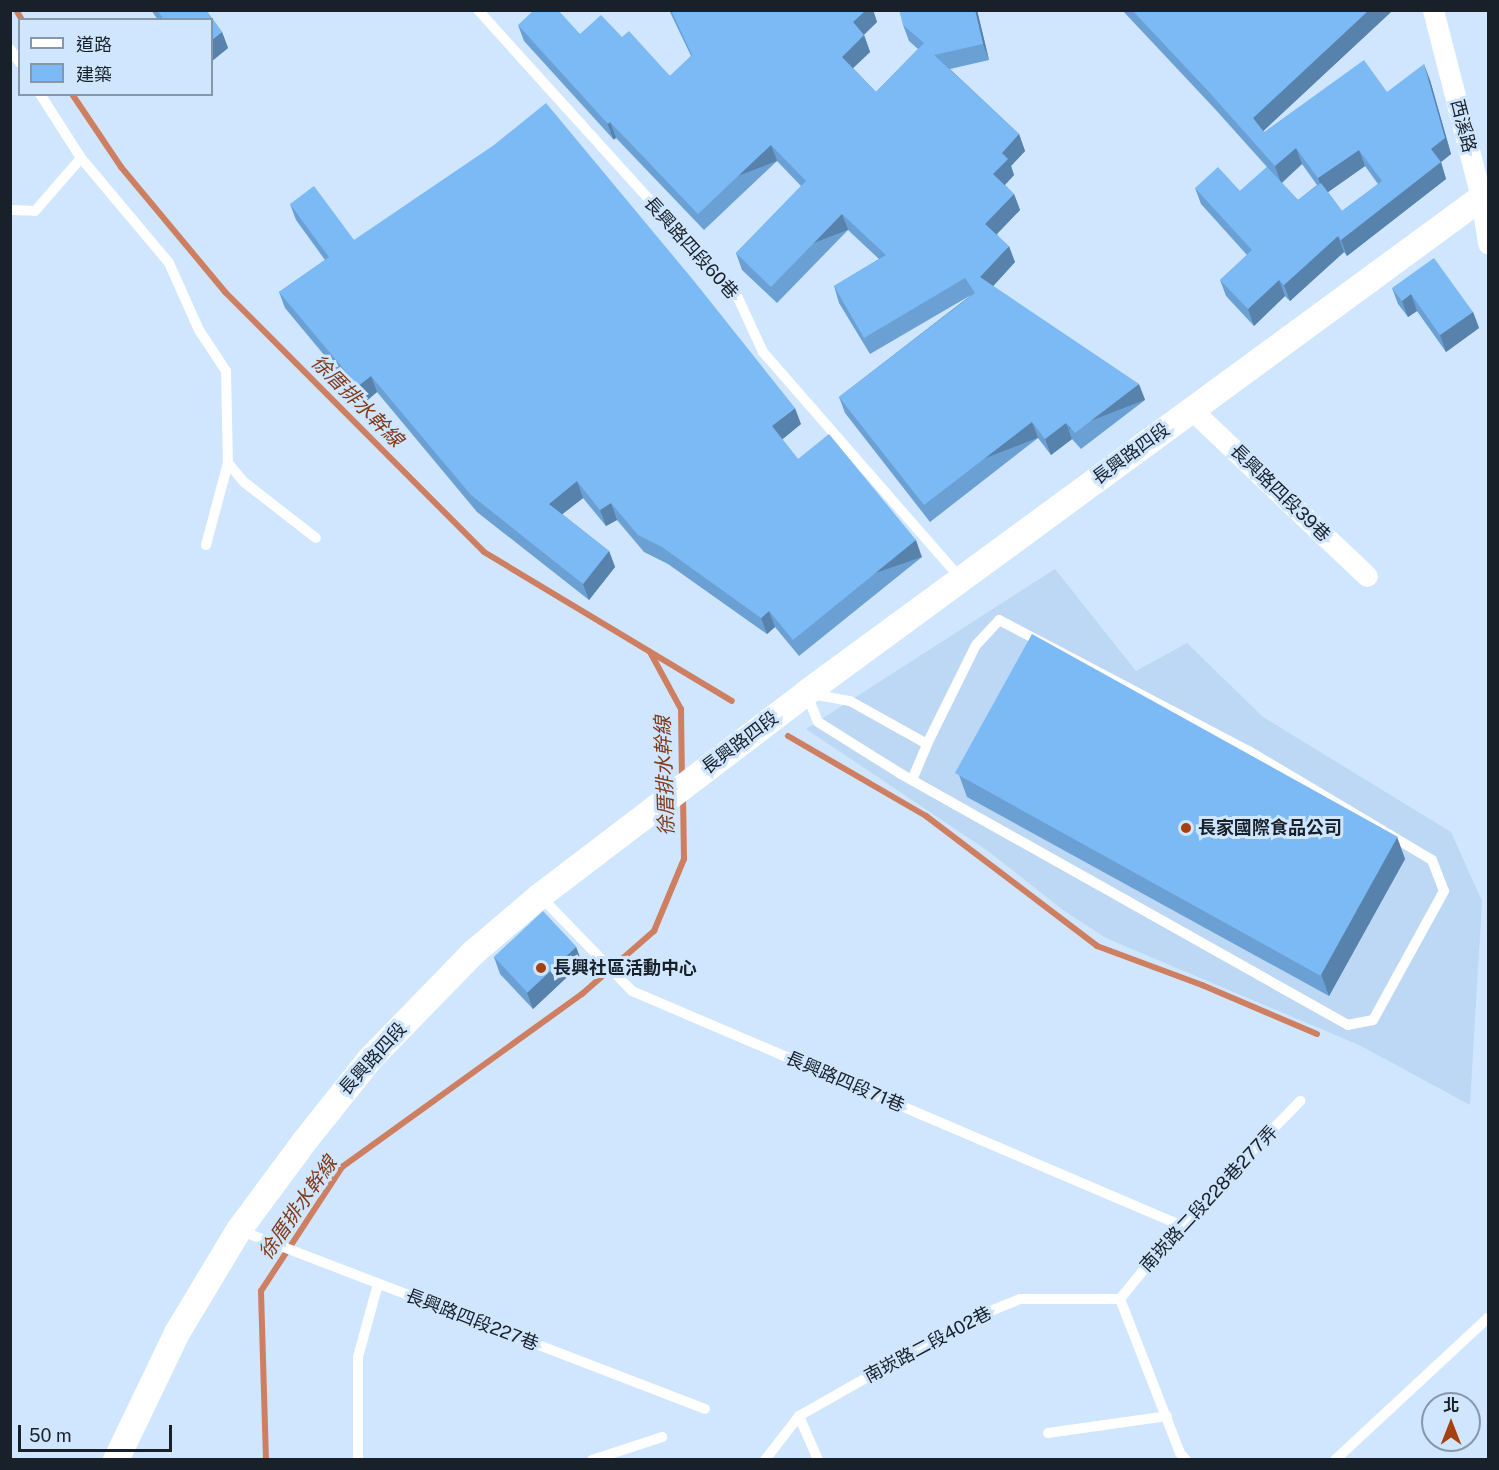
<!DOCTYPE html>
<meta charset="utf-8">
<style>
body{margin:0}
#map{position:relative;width:1499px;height:1470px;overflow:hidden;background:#cfe6fe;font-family:"Public Sans","Noto Sans TC",sans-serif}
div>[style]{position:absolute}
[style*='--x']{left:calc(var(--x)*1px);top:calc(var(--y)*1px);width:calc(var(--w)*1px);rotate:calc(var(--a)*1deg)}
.built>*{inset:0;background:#bdd8f5}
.stream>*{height:6px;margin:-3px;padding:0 3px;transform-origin:3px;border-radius:3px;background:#cf7f61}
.service>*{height:10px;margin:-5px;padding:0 5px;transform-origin:5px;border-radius:5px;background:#fff}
.minor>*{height:21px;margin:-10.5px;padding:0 10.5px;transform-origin:10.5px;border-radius:10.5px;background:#fff}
.tertiary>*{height:26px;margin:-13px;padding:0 13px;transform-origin:13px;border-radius:13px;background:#fff}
.wall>*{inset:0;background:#6ba0d4}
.shaded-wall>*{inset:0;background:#5782ac;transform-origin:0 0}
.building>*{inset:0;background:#7cbaf6;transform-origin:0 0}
.dots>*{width:16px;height:16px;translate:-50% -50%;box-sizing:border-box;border:3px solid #cfe6fe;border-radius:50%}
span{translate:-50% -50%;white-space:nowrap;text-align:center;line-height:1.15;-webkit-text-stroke:6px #cfe6fe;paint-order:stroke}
.street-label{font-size:18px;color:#182029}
.poi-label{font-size:18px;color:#182029;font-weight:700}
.left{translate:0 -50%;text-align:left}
.water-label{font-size:20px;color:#82391a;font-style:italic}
.frame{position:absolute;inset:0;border:12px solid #182029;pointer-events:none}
.legend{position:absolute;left:18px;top:18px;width:195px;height:78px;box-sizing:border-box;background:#cfe6fe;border:2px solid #8697a9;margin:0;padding:8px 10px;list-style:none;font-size:18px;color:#182029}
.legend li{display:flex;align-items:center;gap:12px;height:30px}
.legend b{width:30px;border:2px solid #8697a9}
.north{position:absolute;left:1421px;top:1392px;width:60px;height:60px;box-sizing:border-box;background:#cfe6fe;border:2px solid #8697a9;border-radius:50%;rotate:0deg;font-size:16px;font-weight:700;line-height:24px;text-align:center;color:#182029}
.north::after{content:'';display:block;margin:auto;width:21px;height:27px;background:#a54010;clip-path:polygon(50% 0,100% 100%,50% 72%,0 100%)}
.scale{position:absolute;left:18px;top:1425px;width:154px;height:27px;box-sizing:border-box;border:3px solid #182029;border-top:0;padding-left:8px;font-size:18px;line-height:21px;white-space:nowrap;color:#182029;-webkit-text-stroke:4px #cfe6fe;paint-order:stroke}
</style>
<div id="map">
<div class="built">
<div style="clip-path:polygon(1055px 569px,1136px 671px,1187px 643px,1263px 717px,1451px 832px,1482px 901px,1470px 1105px,1359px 1045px,1106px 938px,1063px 910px,988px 851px,806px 729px)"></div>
</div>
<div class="stream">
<div style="--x:16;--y:10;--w:12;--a:59"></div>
<div style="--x:72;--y:94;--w:88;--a:56.1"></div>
<div style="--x:121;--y:167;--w:163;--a:50.2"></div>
<div style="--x:225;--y:292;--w:367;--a:45.1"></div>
<div style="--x:484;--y:552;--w:289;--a:31"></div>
<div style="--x:650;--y:652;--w:65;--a:61.5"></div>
<div style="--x:681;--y:709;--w:70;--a:89.2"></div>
<div style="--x:788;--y:736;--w:160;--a:30.1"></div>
<div style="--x:926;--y:816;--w:215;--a:37.2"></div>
<div style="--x:1097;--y:946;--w:112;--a:20.4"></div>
<div style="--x:1202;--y:985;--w:125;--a:23.1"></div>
<div style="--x:266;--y:1460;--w:169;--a:-91.7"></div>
<div style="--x:261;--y:1291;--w:148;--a:-56.8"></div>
<div style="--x:342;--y:1167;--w:296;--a:-35.8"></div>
<div style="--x:582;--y:994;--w:96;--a:-41.2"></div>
<div style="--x:654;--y:931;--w:78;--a:-67.4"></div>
<div style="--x:684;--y:859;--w:64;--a:-90.9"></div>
</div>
<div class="service">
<div style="--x:478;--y:10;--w:388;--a:47.9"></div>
<div style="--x:738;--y:298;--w:60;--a:65.2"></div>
<div style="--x:763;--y:352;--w:300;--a:48.9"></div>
<div style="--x:10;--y:49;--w:17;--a:54"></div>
<div style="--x:81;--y:158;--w:137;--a:50"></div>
<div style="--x:169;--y:263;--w:73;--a:65.9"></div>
<div style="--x:199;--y:330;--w:49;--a:56.6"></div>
<div style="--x:226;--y:371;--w:92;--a:88.8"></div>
<div style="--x:10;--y:210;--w:25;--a:2"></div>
<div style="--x:35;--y:211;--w:70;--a:-49"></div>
<div style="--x:81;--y:158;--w:76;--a:-122.6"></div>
<div style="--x:206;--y:545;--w:85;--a:-75"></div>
<div style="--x:228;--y:463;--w:25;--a:50"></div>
<div style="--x:244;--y:482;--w:91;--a:37.9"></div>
<div style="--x:999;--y:620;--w:282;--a:27.7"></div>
<div style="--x:1249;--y:751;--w:213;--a:30.8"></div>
<div style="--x:1432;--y:860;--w:33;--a:69"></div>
<div style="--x:1444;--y:891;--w:147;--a:118.8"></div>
<div style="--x:1373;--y:1020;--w:25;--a:169"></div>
<div style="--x:1348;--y:1025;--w:513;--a:-150.68"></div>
<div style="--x:901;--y:774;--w:98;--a:-147.9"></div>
<div style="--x:818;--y:722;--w:31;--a:-112"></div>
<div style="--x:806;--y:693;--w:45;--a:10.3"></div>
<div style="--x:850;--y:701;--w:88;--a:29.2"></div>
<div style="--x:927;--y:744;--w:110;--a:-63.7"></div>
<div style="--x:976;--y:645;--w:34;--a:-47"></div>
<div style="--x:912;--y:780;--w:39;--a:-67"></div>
<div style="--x:540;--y:896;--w:132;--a:45.9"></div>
<div style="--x:632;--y:991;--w:596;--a:23.12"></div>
<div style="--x:239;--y:1230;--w:499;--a:21"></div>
<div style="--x:1120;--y:1299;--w:95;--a:-51"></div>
<div style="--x:1180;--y:1225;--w:173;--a:-45.9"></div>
<div style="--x:1120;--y:1299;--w:165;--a:68.7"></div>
<div style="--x:1180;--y:1453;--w:9;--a:49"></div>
<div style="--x:799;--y:1416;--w:48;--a:66.6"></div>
<div style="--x:1048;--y:1433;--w:120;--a:-8.1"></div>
<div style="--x:358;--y:1460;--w:103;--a:-90"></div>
<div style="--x:358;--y:1357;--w:76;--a:-74.7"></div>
<div style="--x:592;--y:1460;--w:74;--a:-18.2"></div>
<div style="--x:765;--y:1460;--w:56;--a:-52.3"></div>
<div style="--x:799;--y:1416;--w:192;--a:-29.6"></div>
<div style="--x:966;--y:1321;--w:58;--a:-22.2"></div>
<div style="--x:1020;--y:1299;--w:100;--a:0"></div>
<div style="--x:1335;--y:1460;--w:209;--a:-42.9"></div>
</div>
<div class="minor">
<div style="--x:1433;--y:10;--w:193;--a:75.6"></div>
<div style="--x:1481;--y:197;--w:47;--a:81.3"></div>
<div style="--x:1192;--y:410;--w:241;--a:43.5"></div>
</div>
<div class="tertiary">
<div style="--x:116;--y:1460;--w:141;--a:-64.3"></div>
<div style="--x:177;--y:1333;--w:120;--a:-59"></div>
<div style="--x:239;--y:1230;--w:109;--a:-53.5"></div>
<div style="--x:304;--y:1142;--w:106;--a:-51.5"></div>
<div style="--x:370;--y:1059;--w:148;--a:-45.8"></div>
<div style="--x:473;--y:953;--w:88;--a:-40.4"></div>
<div style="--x:540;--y:896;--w:335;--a:-37.3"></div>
<div style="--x:806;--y:693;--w:846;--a:-36.25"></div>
</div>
<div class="wall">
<div style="clip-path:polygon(151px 10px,206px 10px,222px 32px,228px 48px,212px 61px,212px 20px,158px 20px)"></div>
<div style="clip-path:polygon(669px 10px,873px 10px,877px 22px,864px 35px,870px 52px,853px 68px,876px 92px,918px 49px,909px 41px,903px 25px,977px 10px,989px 60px,950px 69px,1019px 134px,1025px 151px,1011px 166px,1014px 175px,1005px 185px,1014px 194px,1020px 210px,997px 234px,1015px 262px,993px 286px,1145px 400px,1081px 449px,1072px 439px,1051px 455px,1038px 438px,930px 522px,845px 413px,839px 397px,971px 295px,870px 354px,839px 303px,834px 286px,879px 259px,848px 230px,777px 303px,742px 270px,736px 253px,801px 186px,777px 161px,704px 230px,616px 138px,614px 140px,524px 41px,518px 25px,580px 34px,622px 37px,670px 76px,691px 56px)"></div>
<div style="clip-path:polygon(evenodd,1122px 10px,1390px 10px,1391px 12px,1263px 131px,1264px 132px,1387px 92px,1430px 80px,1451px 154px,1441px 162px,1446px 179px,1347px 256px,1344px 252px,1290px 301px,1285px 296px,1254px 326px,1226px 296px,1220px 280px,1247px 255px,1201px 204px,1195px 188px,1240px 191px,1267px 167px,1215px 109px,1122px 10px,1302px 164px,1317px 185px,1298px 200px,1282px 183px,1302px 164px,1122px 10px,1365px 166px,1378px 184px,1342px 211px,1328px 192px,1365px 166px)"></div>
<div style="clip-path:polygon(290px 204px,354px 240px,801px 424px,782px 439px,798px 459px,922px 557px,799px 656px,775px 627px,767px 634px,668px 564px,644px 552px,617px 520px,606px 526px,583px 498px,562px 514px,609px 551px,615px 567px,589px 600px,477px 512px,377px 392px,364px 403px,285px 308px,279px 292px,325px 260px,296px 220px)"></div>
<div style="clip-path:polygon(1392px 288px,1473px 312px,1479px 328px,1446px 352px,1417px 311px,1408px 317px,1398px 304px)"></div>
<div style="clip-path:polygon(959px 775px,1397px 837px,1405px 859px,1329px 996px,967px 797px)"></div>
<div style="clip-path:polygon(576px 947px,582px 963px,533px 1009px,500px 974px,494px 957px)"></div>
</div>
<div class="shaded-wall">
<div style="clip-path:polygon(866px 10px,873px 10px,877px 22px,859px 39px,853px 22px)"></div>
<div style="clip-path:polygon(975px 10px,977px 10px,989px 60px,983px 44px)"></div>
<div style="clip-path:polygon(1369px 10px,1390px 10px,1391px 12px,1259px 135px,1253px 118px)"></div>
<div style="clip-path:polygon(222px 32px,228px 48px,212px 61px,212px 40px)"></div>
<div style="clip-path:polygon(864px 35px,870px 52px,848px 73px,842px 57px)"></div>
<div style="clip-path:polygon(1424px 64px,1430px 80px,1451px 154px,1441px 162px,1446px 179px,1347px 256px,1341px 240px,1431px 149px)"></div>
<div style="left:610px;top:122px;width:17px;height:3px;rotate:69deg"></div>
<div style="clip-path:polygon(1019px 134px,1025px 151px,1011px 166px,1014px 175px,999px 191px,993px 174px,1002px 153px)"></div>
<div style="left:771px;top:145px;width:17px;height:100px;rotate:69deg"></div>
<div style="clip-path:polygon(1296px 148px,1302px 164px,1281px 183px,1275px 166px)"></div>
<div style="clip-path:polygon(1359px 150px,1365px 166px,1324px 195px,1318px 178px)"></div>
<div style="clip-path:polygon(1014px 194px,1020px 210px,991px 240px,985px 224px)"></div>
<div style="left:842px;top:214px;width:17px;height:102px;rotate:69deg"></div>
<div style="clip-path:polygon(1338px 236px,1344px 252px,1290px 301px,1284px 285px)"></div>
<div style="clip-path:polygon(1009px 246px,1015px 262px,986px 294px,980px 277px)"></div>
<div style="clip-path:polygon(1279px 280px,1285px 296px,1254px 326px,1248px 309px)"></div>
<div style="clip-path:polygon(1411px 294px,1417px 311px,1408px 317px,1402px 301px)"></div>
<div style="clip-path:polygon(1473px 312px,1479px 328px,1446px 352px,1440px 335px)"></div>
<div style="clip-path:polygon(371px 376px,377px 392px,364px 403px,358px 386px)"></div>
<div style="left:1139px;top:384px;width:17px;height:81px;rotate:69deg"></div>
<div style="clip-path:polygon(795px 408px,801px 424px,778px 443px,772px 426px)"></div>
<div style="left:1032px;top:422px;width:17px;height:136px;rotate:69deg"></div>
<div style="clip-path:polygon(1066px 423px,1072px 439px,1051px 455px,1045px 439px)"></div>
<div style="clip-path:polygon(577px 481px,583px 498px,555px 520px,549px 504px)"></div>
<div style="clip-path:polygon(611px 503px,617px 520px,606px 526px,600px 510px)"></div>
<div style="left:916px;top:540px;width:18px;height:159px;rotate:71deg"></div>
<div style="clip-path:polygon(609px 551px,615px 567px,589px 600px,583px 584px)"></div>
<div style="clip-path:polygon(769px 611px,775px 627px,767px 634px,761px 618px)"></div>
<div style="clip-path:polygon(1397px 837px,1405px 859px,1329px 996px,1321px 974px)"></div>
<div style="clip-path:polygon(576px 947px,582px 963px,533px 1009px,527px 993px)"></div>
</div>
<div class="building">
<div style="clip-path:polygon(157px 10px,206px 10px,222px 32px,212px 40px,212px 20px,164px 20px)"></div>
<div style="clip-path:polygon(534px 10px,558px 10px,580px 34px,601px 15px,622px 37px,629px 31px,670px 76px,692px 55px,671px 10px,866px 10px,853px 22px,864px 35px,842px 57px,876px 92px,924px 43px,903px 25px,899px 10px,975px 10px,983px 44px,934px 55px,1019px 134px,1002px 153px,1008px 159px,993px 174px,1014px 194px,985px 224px,1009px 246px,980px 277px,1139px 384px,1075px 433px,1066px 423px,1045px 439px,1032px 422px,924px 505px,839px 397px,975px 293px,965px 278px,864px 338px,834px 286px,886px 255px,842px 214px,771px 287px,736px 253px,806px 181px,771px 145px,698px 214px,610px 122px,608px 124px,518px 25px)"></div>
<div style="clip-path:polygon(1132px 10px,1369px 10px,1253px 118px,1264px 132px,1364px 60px,1387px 92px,1424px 64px,1445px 138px,1431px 149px,1441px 162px,1341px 240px,1338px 236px,1284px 285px,1279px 280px,1248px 309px,1220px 280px,1252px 250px,1195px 188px,1218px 167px,1240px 191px,1267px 167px,1298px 200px,1321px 183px,1342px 211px,1382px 181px,1359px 150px,1318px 178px,1296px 148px,1275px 166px,1209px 92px)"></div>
<div style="clip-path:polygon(546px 103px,694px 281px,795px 408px,772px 426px,798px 459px,829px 434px,916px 540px,793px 640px,769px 611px,761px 618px,662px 547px,638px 535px,611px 503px,600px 510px,577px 481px,549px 504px,609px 551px,583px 584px,471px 495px,371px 376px,358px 386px,279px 292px,329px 257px,290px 204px,314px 186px,354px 240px,494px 145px)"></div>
<div style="clip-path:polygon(1434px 258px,1473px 312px,1440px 335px,1411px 294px,1402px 301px,1392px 288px)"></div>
<div style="left:1032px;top:634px;width:418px;height:159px;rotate:29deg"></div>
<div style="left:543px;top:911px;width:49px;height:67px;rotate:47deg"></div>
</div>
<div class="dots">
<div style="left:1186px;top:828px;background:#a54010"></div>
<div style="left:541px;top:968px;background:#a54010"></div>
</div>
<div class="street-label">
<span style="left:1463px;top:126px;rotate:76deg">西溪路</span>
<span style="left:691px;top:248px;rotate:48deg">長興路四段60巷</span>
<span style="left:1131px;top:454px;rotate:-36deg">長興路四段</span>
<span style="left:1280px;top:493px;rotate:44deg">長興路四段39巷</span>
<span style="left:740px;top:743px;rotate:-37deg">長興路四段</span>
<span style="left:373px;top:1059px;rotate:-48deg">長興路四段</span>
<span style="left:845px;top:1082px;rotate:23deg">長興路四段71巷</span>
<span style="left:1209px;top:1199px;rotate:-47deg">南崁路二段228巷277弄</span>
<span style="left:472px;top:1320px;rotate:21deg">長興路四段227巷</span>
<span style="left:928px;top:1345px;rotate:-28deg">南崁路二段402巷</span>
</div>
<div class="poi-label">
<span class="left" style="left:1198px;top:828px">長家國際食品公司</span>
<span class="left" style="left:553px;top:968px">長興社區活動中心</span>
</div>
<div class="water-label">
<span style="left:357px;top:401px;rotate:45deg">徐厝排水幹線</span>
<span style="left:665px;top:776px;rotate:-92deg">徐厝排水幹線</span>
<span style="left:298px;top:1208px;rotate:-55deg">徐厝排水幹線</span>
</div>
<div class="frame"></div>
<ul class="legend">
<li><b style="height:8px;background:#fff"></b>道路</li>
<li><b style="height:16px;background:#7cbaf6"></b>建築</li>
</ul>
<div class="north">北</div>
<div class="scale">50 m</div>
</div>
